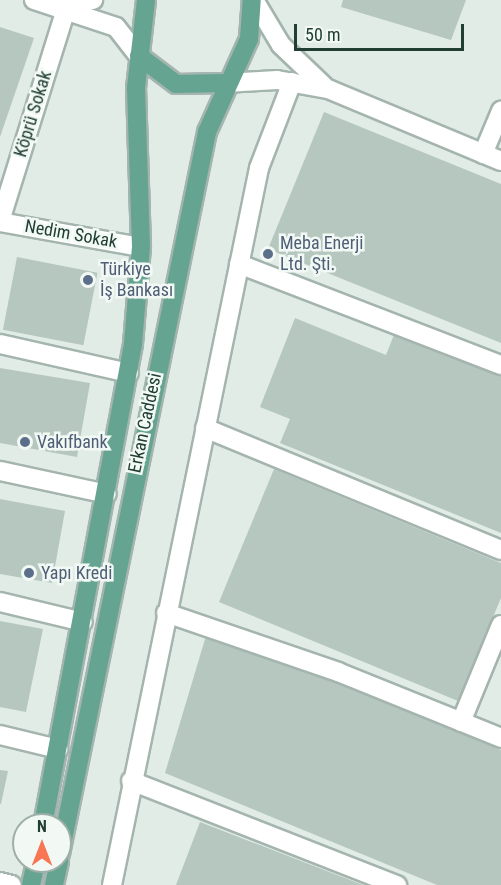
<!DOCTYPE html>
<meta charset="utf-8">
<style>
body{margin:0}
#map{position:relative;width:501px;height:885px;overflow:hidden;background:#e1ece7;font-family:"Roboto Condensed",sans-serif}
div>[style]{position:absolute}
[style*='--x']{left:calc(var(--x)*1px);top:calc(var(--y)*1px);width:calc(var(--w)*1px);rotate:calc(var(--a)*1deg)}
.building>*{inset:0;background:#b6c7c0;transform-origin:0 0}
.roads{filter:drop-shadow(2px 0 #a4b4ae) drop-shadow(-2px 0 #a4b4ae) drop-shadow(0 2px #a4b4ae) drop-shadow(0 -2px #a4b4ae)}
.minor>*{height:18px;margin:-9px;padding:0 9px;transform-origin:9px;border-radius:9px;background:#fff}
.major>*{height:18px;margin:-9px;padding:0 9px;transform-origin:9px;border-radius:9px;background:#64a491}
.dots>*{width:16px;height:16px;translate:-50% -50%;box-sizing:border-box;border:3px solid #f2f9f5;border-radius:50%}
span{translate:-50% -50%;white-space:nowrap;text-align:center;line-height:1.15;-webkit-text-stroke:5px #f2f9f5;paint-order:stroke}
.street-label{font-size:18px;color:#213e35}
.service-label{font-size:18px;color:#4e5e75}
.left{translate:0 -50%;text-align:left}
.north{position:absolute;left:12px;top:813px;width:60px;height:60px;box-sizing:border-box;background:#f2f9f5;border:2px solid #9eaea8;border-radius:50%;rotate:0deg;font-size:16px;font-weight:700;line-height:24px;text-align:center;color:#213e35}
.north::after{content:'';display:block;margin:auto;width:21px;height:27px;background:#f87654;clip-path:polygon(50% 0,100% 100%,50% 72%,0 100%)}
.scale{position:absolute;left:294px;top:24px;width:170px;height:27px;box-sizing:border-box;border:3px solid #213e35;border-top:0;padding-left:8px;font-size:18px;line-height:21px;white-space:nowrap;color:#213e35;-webkit-text-stroke:4px #f2f9f5;paint-order:stroke}
</style>
<div id="map">
<div class="building">
<div style="clip-path:polygon(343px 0,466px 0,451px 40px,341px 7px)"></div>
<div style="clip-path:polygon(0 27px,34px 38px,0 137px)"></div>
<div style="clip-path:polygon(324px 112px,501px 184px,501px 343px,268px 249px)"></div>
<div style="left:17px;top:257px;width:82px;height:74px;rotate:11deg"></div>
<div style="clip-path:polygon(295px 318px,386px 355px,395px 332px,501px 375px,501px 533px,280px 443px,290px 419px,260px 407px)"></div>
<div style="clip-path:polygon(0 368px,90px 383px,77px 457px,0 443px)"></div>
<div style="clip-path:polygon(274px 469px,501px 563px,501px 598px,458px 701px,219px 602px)"></div>
<div style="clip-path:polygon(0 499px,65px 511px,52px 583px,0 574px)"></div>
<div style="clip-path:polygon(0 621px,43px 629px,26px 712px,0 707px)"></div>
<div style="clip-path:polygon(208px 629px,501px 750px,501px 885px,437px 885px,165px 773px)"></div>
<div style="clip-path:polygon(0 770px,8px 771px,1px 804px,0 804px)"></div>
<div style="clip-path:polygon(200px 822px,363px 885px,176px 885px)"></div>
</div>
<div class="roads">
<div class="minor">
<div style="--x:34;--y:0;--w:86;--a:18.2"></div>
<div style="--x:116;--y:27;--w:37;--a:52"></div>
<div style="--x:254;--y:0;--w:52;--a:59"></div>
<div style="--x:281;--y:45;--w:59;--a:43.6"></div>
<div style="--x:66;--y:6;--w:28;--a:-13"></div>
<div style="--x:225;--y:83;--w:52;--a:-3.3"></div>
<div style="--x:277;--y:80;--w:52;--a:10"></div>
<div style="--x:328;--y:89;--w:187;--a:22.6"></div>
<div style="--x:483;--y:154;--w:47;--a:-67.3"></div>
<div style="--x:0;--y:221;--w:232;--a:-72.7"></div>
<div style="--x:0;--y:222;--w:143;--a:10.1"></div>
<div style="--x:239;--y:264;--w:281;--a:21.1"></div>
<div style="--x:0;--y:344;--w:132;--a:12.7"></div>
<div style="--x:205;--y:428;--w:320;--a:22.4"></div>
<div style="--x:0;--y:471;--w:109;--a:12.1"></div>
<div style="--x:0;--y:602;--w:85;--a:13.5"></div>
<div style="--x:166;--y:613;--w:182;--a:18.9"></div>
<div style="--x:338;--y:672;--w:176;--a:22"></div>
<div style="--x:461;--y:722;--w:105;--a:-67.6"></div>
<div style="--x:0;--y:735;--w:60;--a:13.6"></div>
<div style="--x:131;--y:781;--w:286;--a:21.4"></div>
<div style="--x:0;--y:882;--w:12;--a:14"></div>
<div style="--x:112;--y:885;--w:732;--a:-78.41"></div>
<div style="--x:259;--y:168;--w:92;--a:-69"></div>
</div>
<div class="major">
<div style="--x:139;--y:56;--w:46;--a:37.1"></div>
<div style="--x:176;--y:84;--w:49;--a:-1.2"></div>
<div style="--x:43;--y:825;--w:489;--a:-79.4"></div>
<div style="--x:133;--y:344;--w:97;--a:-85.3"></div>
<div style="--x:141;--y:247;--w:159;--a:-91.8"></div>
<div style="--x:136;--y:88;--w:89;--a:-83.5"></div>
<div style="--x:60;--y:854;--w:737;--a:-78.49"></div>
<div style="--x:207;--y:132;--w:102;--a:-65.7"></div>
<div style="--x:249;--y:39;--w:39;--a:-86"></div>
<div style="--x:31;--y:885;--w:25;--a:-78"></div>
<div style="--x:54;--y:885;--w:25;--a:-78"></div>
</div>
</div>
<div class="dots">
<div style="left:268px;top:254px;background:#5c6f8a"></div>
<div style="left:88px;top:280px;background:#5c6f8a"></div>
<div style="left:25px;top:442px;background:#5c6f8a"></div>
<div style="left:29px;top:573px;background:#5c6f8a"></div>
</div>
<div class="street-label">
<span style="left:33px;top:114px;rotate:-73deg">Köprü Sokak</span>
<span style="left:71px;top:234px;rotate:10deg">Nedim Sokak</span>
<span style="left:145px;top:423px;rotate:-78deg">Erkan Caddesi</span>
</div>
<div class="service-label">
<span class="left" style="left:280px;top:254px">Meba Enerji<br>Ltd. Şti.</span>
<span class="left" style="left:100px;top:280px">Türkiye<br>İş Bankası</span>
<span class="left" style="left:37px;top:442px">Vakıfbank</span>
<span class="left" style="left:41px;top:573px">Yapı Kredi</span>
</div>
<div class="north">N</div>
<div class="scale">50 m</div>
</div>
